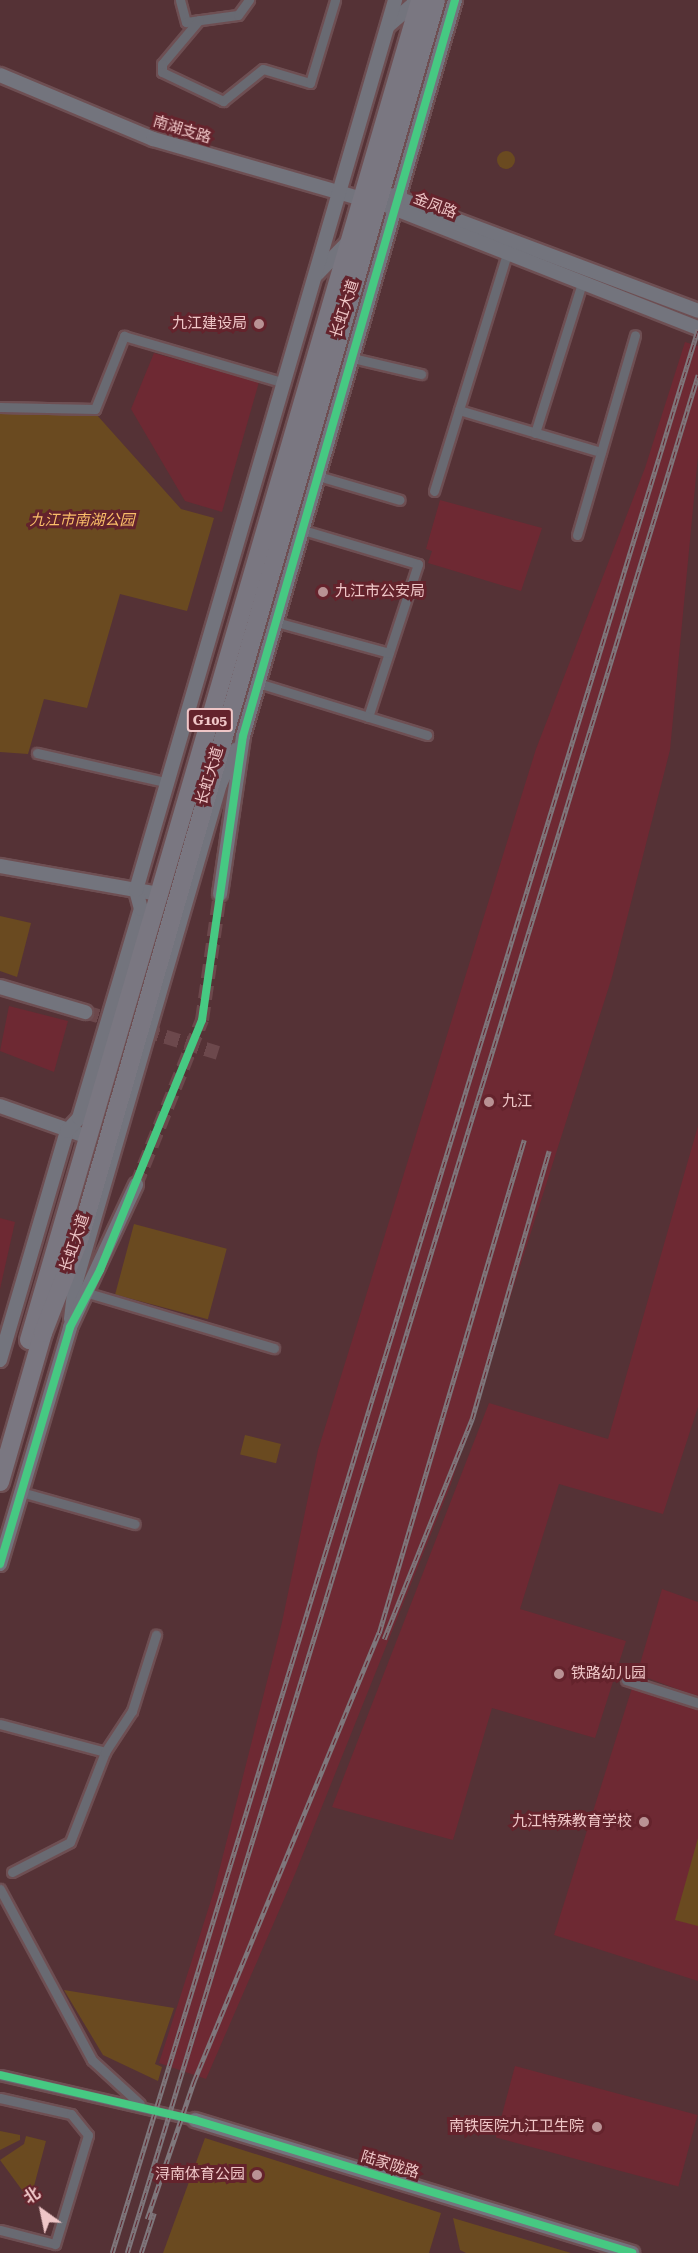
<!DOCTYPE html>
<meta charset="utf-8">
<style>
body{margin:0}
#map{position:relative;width:698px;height:2253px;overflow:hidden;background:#553236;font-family:"Roboto Serif","Noto Sans SC",serif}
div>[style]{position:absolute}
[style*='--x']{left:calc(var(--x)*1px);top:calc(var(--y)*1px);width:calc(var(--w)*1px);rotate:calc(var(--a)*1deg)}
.built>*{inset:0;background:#6e2933;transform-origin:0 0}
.green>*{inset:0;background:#6a4a20;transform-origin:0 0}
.round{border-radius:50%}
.secondary-tunnel>*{height:14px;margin-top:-7px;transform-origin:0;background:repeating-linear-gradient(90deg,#6c484c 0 14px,transparent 0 21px)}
.roads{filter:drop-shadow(2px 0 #6e4f53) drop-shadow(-2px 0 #6e4f53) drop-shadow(0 2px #6e4f53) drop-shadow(0 -2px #6e4f53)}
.street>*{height:9px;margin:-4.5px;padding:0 4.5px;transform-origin:4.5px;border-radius:4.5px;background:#696a72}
.secondary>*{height:14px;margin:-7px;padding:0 7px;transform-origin:7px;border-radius:7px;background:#73747d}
.highway>*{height:18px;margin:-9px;padding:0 9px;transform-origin:9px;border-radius:9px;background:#7a7781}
.rail>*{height:4.5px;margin-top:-2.25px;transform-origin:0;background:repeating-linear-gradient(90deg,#64232c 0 7px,#7f777c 0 14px);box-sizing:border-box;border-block:2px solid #7f777c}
.cycleway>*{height:8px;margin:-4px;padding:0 4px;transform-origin:4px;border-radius:4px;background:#46c982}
.dots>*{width:16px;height:16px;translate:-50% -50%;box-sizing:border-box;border:3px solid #64232c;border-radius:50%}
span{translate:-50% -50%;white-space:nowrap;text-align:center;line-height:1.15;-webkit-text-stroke:6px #64232c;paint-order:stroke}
.shield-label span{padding:2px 4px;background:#64232c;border:2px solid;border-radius:4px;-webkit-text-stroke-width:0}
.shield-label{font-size:14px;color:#efc6c7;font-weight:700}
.street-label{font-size:15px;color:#efc6c7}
.poi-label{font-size:15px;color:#efc6c7}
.right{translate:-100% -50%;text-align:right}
.left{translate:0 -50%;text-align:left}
.park-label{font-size:15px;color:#fabf69;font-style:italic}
.north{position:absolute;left:12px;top:2181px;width:60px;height:60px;-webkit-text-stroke:4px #64232c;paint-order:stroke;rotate:327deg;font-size:16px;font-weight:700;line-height:24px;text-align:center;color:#efc6c7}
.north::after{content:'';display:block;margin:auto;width:21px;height:27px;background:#efc6c7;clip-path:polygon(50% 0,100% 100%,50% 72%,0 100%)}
</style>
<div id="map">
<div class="built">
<div style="clip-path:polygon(685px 342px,698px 346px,698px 456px,670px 750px,612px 977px,451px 1484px,295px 1874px,206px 2079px,159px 2063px,214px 1891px,282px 1622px,318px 1450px,536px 749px,645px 468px)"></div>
<div style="clip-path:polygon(154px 353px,259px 382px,222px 512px,185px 501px,131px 409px)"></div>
<div style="clip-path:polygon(440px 500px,542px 528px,521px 591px,428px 563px,432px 551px,426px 549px)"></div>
<div style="clip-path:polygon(9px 1006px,68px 1021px,54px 1072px,0 1051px)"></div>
<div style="clip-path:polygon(698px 1126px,698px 1407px,663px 1514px,559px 1484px,520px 1609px,626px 1641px,595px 1738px,492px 1708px,453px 1840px,332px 1807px,489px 1403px,608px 1439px)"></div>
<div style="clip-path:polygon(0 1218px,15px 1222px,0 1289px)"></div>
<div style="clip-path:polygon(662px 1589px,698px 1602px,698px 1697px,637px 1674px)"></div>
<div style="clip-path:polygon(632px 1688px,698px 1709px,698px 1981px,554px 1935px)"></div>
<div style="left:515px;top:2066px;width:189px;height:74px;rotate:15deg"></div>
</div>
<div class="green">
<div class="round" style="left:497px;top:151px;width:18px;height:18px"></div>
<div style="clip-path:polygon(0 412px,96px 414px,181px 509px,214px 518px,187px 611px,120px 594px,87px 708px,44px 699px,28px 754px,0 752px)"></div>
<div style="clip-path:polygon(0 916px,31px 923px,17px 977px,0 971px)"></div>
<div style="left:134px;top:1224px;width:96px;height:73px;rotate:15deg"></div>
<div style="left:245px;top:1435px;width:37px;height:20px;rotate:14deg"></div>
<div style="clip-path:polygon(698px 1838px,698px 1926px,675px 1920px)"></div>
<div style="clip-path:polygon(64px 1990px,174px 2008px,155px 2064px,162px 2067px,158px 2081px,103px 2055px)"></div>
<div style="clip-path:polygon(0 2131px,20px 2135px,20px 2140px,0 2150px)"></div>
<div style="clip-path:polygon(26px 2136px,46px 2141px,30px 2201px,0 2160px,24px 2144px)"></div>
<div style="clip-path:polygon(205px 2138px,441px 2213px,429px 2253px,163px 2253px)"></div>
<div style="clip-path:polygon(453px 2218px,571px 2253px,466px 2253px,460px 2250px)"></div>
</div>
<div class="secondary-tunnel">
<div style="--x:85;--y:1012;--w:139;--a:17.1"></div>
<div style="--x:136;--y:1185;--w:178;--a:-68.2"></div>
<div style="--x:202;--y:1020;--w:127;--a:-81.9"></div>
</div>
<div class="roads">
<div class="street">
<div style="--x:180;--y:0;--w:23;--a:75"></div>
<div style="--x:186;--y:22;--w:52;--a:-7.7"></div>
<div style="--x:238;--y:15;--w:19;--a:-54"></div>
<div style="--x:199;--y:20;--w:57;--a:130.1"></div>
<div style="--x:162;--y:64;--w:8;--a:90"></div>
<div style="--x:162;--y:72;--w:68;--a:25.4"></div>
<div style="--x:223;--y:101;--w:51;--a:-38.7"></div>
<div style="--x:263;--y:69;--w:49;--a:16.6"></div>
<div style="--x:310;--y:83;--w:87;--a:-73.2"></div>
<div style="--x:352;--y:358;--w:71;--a:13.1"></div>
<div style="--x:0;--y:407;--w:95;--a:1.2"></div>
<div style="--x:95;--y:409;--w:79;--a:-68.3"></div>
<div style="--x:124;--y:336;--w:168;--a:16.3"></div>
<div style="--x:459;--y:410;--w:148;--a:16.5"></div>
<div style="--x:535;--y:433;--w:160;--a:-72.6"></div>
<div style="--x:318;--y:476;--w:85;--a:16.3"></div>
<div style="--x:434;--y:491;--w:251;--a:-72.9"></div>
<div style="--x:303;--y:530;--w:120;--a:16.5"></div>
<div style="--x:418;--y:564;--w:161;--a:108.1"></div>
<div style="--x:577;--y:535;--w:208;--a:-73.8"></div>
<div style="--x:276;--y:622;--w:117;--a:15.3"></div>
<div style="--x:258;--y:683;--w:177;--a:17.1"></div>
<div style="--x:37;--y:753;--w:135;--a:12.8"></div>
<div style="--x:88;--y:1293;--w:194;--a:16.5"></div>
<div style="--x:21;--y:1492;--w:118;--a:15.7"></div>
<div style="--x:626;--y:1680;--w:76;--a:17.7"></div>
<div style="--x:0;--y:1724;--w:109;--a:14.9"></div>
<div style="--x:12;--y:1872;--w:65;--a:-27.3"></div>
<div style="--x:70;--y:1842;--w:97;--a:-68.7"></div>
<div style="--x:105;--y:1752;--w:49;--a:-56.6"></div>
<div style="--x:132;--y:1711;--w:80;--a:-72.5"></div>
<div style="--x:0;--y:1889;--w:194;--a:61.7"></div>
<div style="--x:92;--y:2060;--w:65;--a:42.5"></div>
<div style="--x:0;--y:2075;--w:200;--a:13"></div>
<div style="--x:0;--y:2098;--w:73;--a:12.7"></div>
<div style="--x:71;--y:2114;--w:27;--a:51"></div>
<div style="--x:88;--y:2135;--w:114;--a:106.8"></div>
<div style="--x:55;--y:2244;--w:57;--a:-165.7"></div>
</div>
<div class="secondary">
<div style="--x:388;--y:26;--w:40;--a:-41"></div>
<div style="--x:0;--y:75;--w:166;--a:22.7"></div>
<div style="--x:153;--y:139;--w:225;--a:16"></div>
<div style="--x:390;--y:195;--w:329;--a:20.6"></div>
<div style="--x:388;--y:206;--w:333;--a:21.5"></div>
<div style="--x:317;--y:274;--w:43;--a:-45.9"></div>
<div style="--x:0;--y:866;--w:160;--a:10"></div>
<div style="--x:220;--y:894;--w:160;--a:-81.7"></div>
<div style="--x:243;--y:736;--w:766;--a:-73.93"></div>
<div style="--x:0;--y:987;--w:89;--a:16.4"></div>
<div style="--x:0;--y:1106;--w:90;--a:19.4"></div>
<div style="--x:75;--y:1285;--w:522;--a:-73.86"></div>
<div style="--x:220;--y:784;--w:38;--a:-65"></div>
<div style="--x:71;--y:1319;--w:43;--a:-83.4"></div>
<div style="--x:0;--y:1360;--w:239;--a:-73.7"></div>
<div style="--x:67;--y:1131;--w:18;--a:-47"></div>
<div style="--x:79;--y:1118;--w:218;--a:-73.5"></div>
<div style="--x:141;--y:909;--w:20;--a:-105"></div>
<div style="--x:136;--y:890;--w:927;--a:-73.77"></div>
<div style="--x:0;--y:1564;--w:247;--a:-73.5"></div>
<div style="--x:70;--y:1327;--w:157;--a:-65.1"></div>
<div style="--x:195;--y:2120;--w:457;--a:16.9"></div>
</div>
<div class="highway">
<div style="--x:29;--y:1340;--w:1396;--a:-73.73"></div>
<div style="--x:0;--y:1482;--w:155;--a:-73.9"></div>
<div style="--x:43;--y:1333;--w:103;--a:-68.9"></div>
<div style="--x:80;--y:1237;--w:1287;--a:-73.94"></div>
</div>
</div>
<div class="rail">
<div style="--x:384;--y:1639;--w:237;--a:-68.2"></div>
<div style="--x:472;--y:1419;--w:279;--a:-74"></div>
<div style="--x:147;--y:2219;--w:146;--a:-71.2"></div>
<div style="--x:194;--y:2081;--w:485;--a:-67.6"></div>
<div style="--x:379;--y:1633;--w:514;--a:-73.61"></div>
<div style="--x:112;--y:2253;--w:2011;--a:-73.06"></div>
<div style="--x:127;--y:2253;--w:1963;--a:-73.09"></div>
<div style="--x:141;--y:2253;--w:42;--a:-72"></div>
</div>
<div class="cycleway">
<div style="--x:0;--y:1564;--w:247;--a:-73.5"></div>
<div style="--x:70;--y:1327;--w:64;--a:-62.2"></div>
<div style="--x:100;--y:1270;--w:270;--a:-67.8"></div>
<div style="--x:202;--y:1020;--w:287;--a:-81.8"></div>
<div style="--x:243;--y:736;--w:766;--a:-73.93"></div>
<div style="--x:0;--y:2075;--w:200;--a:13"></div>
<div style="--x:195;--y:2120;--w:457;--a:16.9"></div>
</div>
<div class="dots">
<div style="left:259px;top:324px;background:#b99294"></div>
<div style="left:323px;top:592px;background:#b99294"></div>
<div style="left:489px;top:1102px;background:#b99294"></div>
<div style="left:559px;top:1674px;background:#b99294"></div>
<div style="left:644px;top:1822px;background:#b99294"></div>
<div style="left:597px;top:2127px;background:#b99294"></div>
<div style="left:257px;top:2175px;background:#b99294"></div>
</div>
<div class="shield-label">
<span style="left:210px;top:720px">G105</span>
</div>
<div class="street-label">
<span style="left:182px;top:130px;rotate:17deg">南湖支路</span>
<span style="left:435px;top:206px;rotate:21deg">金凤路</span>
<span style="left:345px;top:309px;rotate:-72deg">长虹大道</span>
<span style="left:210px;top:776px;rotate:-73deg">长虹大道</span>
<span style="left:75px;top:1243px;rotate:-71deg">长虹大道</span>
<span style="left:390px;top:2165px;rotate:17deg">陆家陇路</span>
</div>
<div class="poi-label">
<span class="right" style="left:247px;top:324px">九江建设局</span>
<span class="left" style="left:335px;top:592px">九江市公安局</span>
<span class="left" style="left:502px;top:1102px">九江</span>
<span class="left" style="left:571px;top:1674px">铁路幼儿园</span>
<span class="right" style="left:632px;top:1822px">九江特殊教育学校</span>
<span class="right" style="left:584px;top:2127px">南铁医院九江卫生院</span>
<span class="right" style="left:245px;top:2175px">浔南体育公园</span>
</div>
<div class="park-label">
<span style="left:82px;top:521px">九江市南湖公园</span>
</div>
<div class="north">北</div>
</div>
